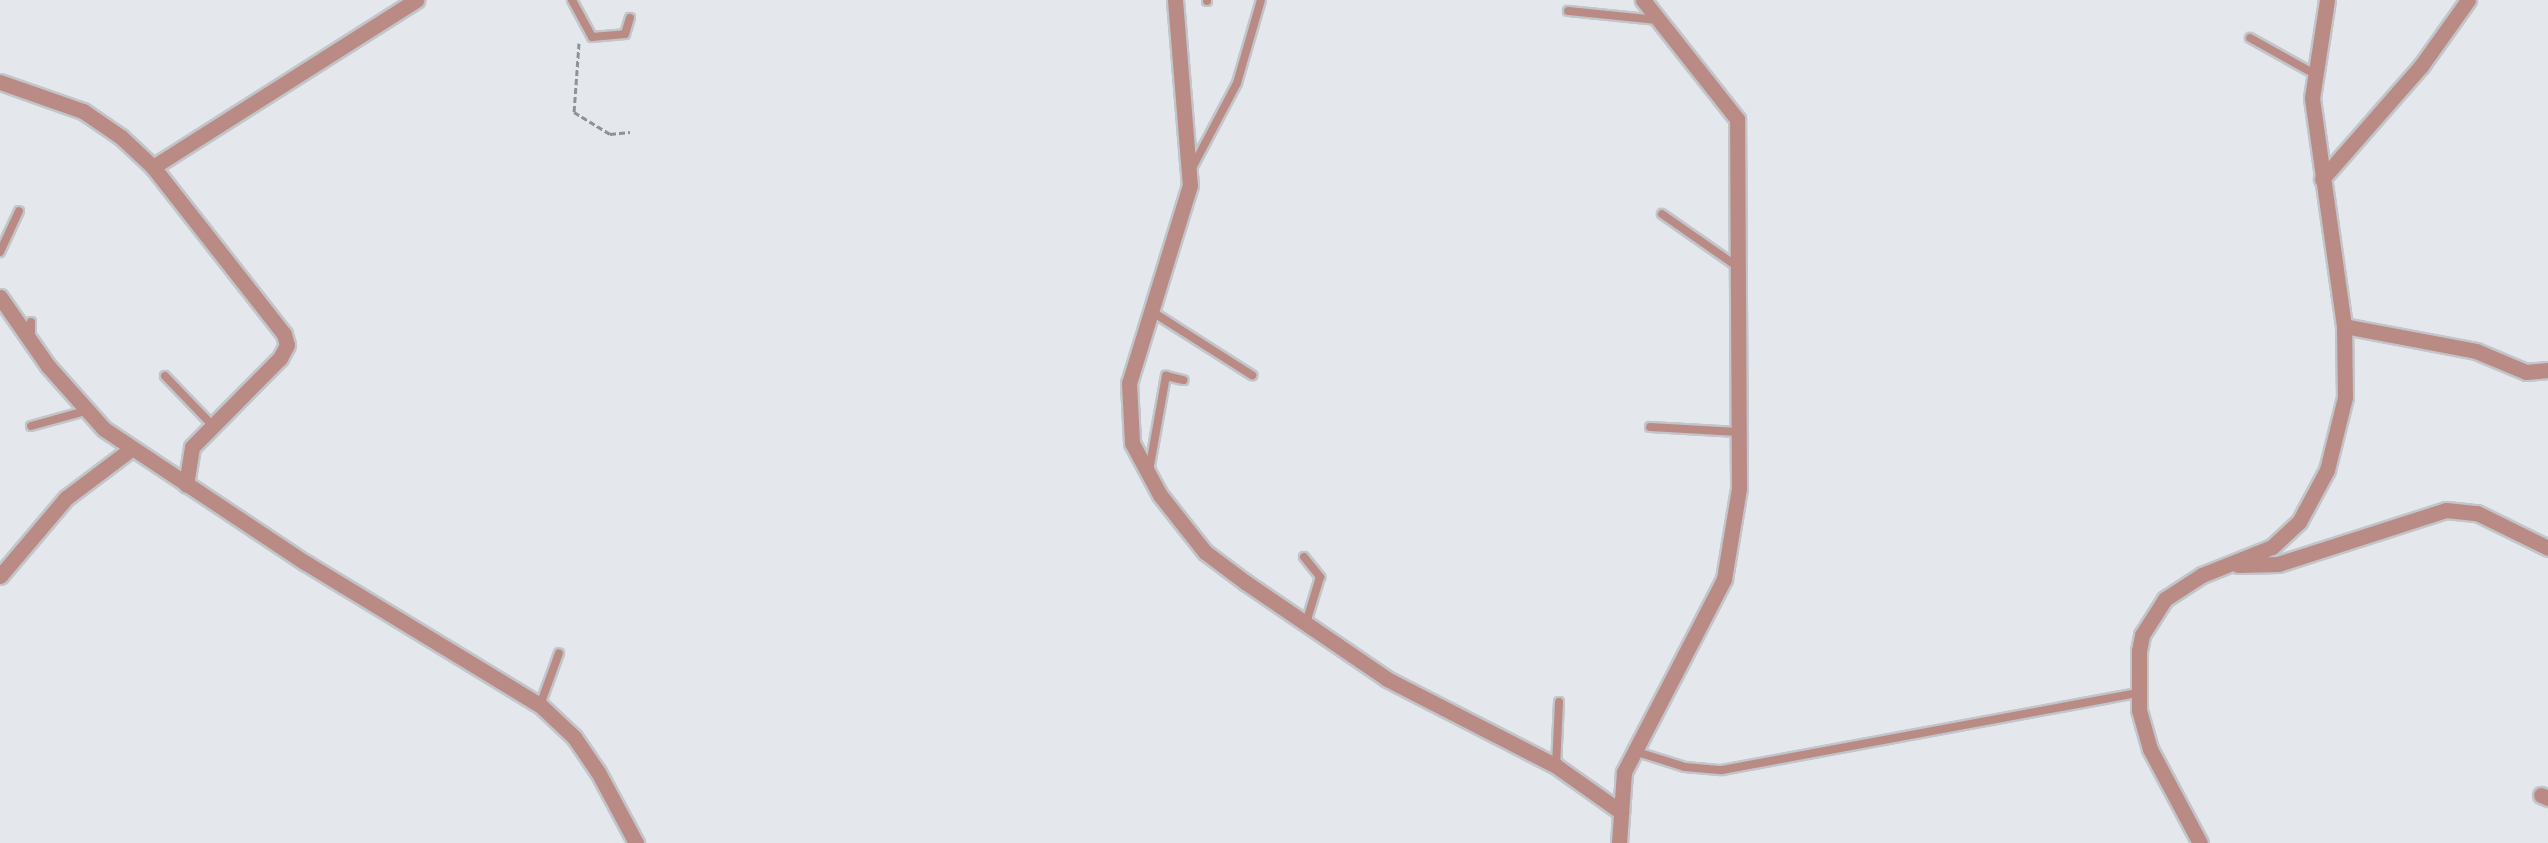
<!DOCTYPE html>
<style>
body{margin:0}
#map{position:relative;width:2548px;height:843px;overflow:hidden;background:#e4e8ec;font-family:Rubik,sans-serif}
div>[style]{position:absolute}
[style*='--x']{left:calc(var(--x)*1px);top:calc(var(--y)*1px);width:calc(var(--w)*1px);rotate:calc(var(--a)*1deg)}
.path>*{height:3px;margin-top:-1.5px;transform-origin:0;background:repeating-linear-gradient(90deg,#8f9295 0 6px,transparent 0 9px)}
.roads{filter:drop-shadow(2px 0 #c2c5c9) drop-shadow(-2px 0 #c2c5c9) drop-shadow(0 2px #c2c5c9) drop-shadow(0 -2px #c2c5c9)}
.service>*{height:8px;margin:-4px;padding:0 4px;transform-origin:4px;border-radius:4px;background:#b98b84}
.minor>*{height:15px;margin:-7.5px;padding:0 7.5px;transform-origin:7.5px;border-radius:7.5px;background:#b98b84}
span{translate:-50% -50%;white-space:nowrap;text-align:center;line-height:1.15;-webkit-text-stroke:6px #e4e8ec;paint-order:stroke}
</style>
<div id="map">
<div class="path">
<div style="--x:579;--y:43;--w:69;--a:94.1"></div>
<div style="--x:574;--y:112;--w:42;--a:31.4"></div>
<div style="--x:610;--y:134;--w:20;--a:-6"></div>
</div>
<div class="roads">
<div class="service">
<div style="--x:572;--y:0;--w:42;--a:61.6"></div>
<div style="--x:592;--y:37;--w:33;--a:-5"></div>
<div style="--x:625;--y:34;--w:17;--a:-73"></div>
<div style="--x:1207;--y:0;--w:1;--a:90"></div>
<div style="--x:1568;--y:11;--w:88;--a:5.8"></div>
<div style="--x:2250;--y:38;--w:72;--a:29.1"></div>
<div style="--x:1191;--y:170;--w:98;--a:-62.1"></div>
<div style="--x:1237;--y:83;--w:86;--a:-73.9"></div>
<div style="--x:1662;--y:214;--w:89;--a:34.9"></div>
<div style="--x:0;--y:252;--w:45;--a:-65.1"></div>
<div style="--x:1151;--y:311;--w:120;--a:32.4"></div>
<div style="--x:31;--y:337;--w:15;--a:-90"></div>
<div style="--x:165;--y:376;--w:68;--a:46.2"></div>
<div style="--x:31;--y:426;--w:56;--a:-15.5"></div>
<div style="--x:1650;--y:427;--w:88;--a:3.3"></div>
<div style="--x:1149;--y:471;--w:97;--a:-79.9"></div>
<div style="--x:1166;--y:376;--w:18;--a:13"></div>
<div style="--x:1304;--y:557;--w:26;--a:51"></div>
<div style="--x:1320;--y:577;--w:48;--a:106.9"></div>
<div style="--x:540;--y:705;--w:55;--a:-69.9"></div>
<div style="--x:1634;--y:751;--w:53;--a:17.4"></div>
<div style="--x:1685;--y:767;--w:37;--a:5"></div>
<div style="--x:1722;--y:770;--w:423;--a:-10.5"></div>
<div style="--x:1556;--y:766;--w:64;--a:-87.3"></div>
</div>
<div class="minor">
<div style="--x:1175;--y:0;--w:186;--a:85.4"></div>
<div style="--x:1190;--y:185;--w:207;--a:107.1"></div>
<div style="--x:1129;--y:383;--w:60;--a:87.1"></div>
<div style="--x:1132;--y:443;--w:59;--a:61.7"></div>
<div style="--x:1160;--y:495;--w:73;--a:51.7"></div>
<div style="--x:1205;--y:552;--w:50;--a:36.9"></div>
<div style="--x:1245;--y:582;--w:172;--a:34.3"></div>
<div style="--x:1387;--y:679;--w:190;--a:27.2"></div>
<div style="--x:1556;--y:766;--w:80;--a:35.3"></div>
<div style="--x:0;--y:82;--w:88;--a:19.3"></div>
<div style="--x:83;--y:111;--w:46;--a:34.4"></div>
<div style="--x:121;--y:137;--w:44;--a:43.2"></div>
<div style="--x:153;--y:167;--w:212;--a:51.9"></div>
<div style="--x:284;--y:334;--w:11;--a:75"></div>
<div style="--x:287;--y:345;--w:15;--a:118"></div>
<div style="--x:280;--y:358;--w:125;--a:134.7"></div>
<div style="--x:192;--y:447;--w:38;--a:99"></div>
<div style="--x:153;--y:167;--w:312;--a:-32.4"></div>
<div style="--x:2322;--y:179;--w:150;--a:-48.8"></div>
<div style="--x:2421;--y:66;--w:81;--a:-54.5"></div>
<div style="--x:0;--y:297;--w:84;--a:55.2"></div>
<div style="--x:48;--y:366;--w:84;--a:48.4"></div>
<div style="--x:104;--y:429;--w:242;--a:33.6"></div>
<div style="--x:306;--y:563;--w:274;--a:31.3"></div>
<div style="--x:540;--y:705;--w:47;--a:43.3"></div>
<div style="--x:574;--y:737;--w:42;--a:55.6"></div>
<div style="--x:598;--y:772;--w:81;--a:61.8"></div>
<div style="--x:2344;--y:326;--w:134;--a:10.7"></div>
<div style="--x:2476;--y:351;--w:54;--a:22.8"></div>
<div style="--x:2526;--y:372;--w:22;--a:-5"></div>
<div style="--x:2238;--y:565;--w:40;--a:-1.4"></div>
<div style="--x:2278;--y:564;--w:176;--a:-17.8"></div>
<div style="--x:2446;--y:510;--w:31;--a:6"></div>
<div style="--x:2477;--y:513;--w:79;--a:26.2"></div>
<div style="--x:0;--y:576;--w:102;--a:-49.8"></div>
<div style="--x:66;--y:498;--w:81;--a:-37"></div>
<div style="--x:2541;--y:795;--w:8;--a:23"></div>
<div style="--x:1619;--y:843;--w:71;--a:-86"></div>
<div style="--x:1624;--y:772;--w:217;--a:-62.6"></div>
<div style="--x:1724;--y:579;--w:92;--a:-80.6"></div>
<div style="--x:1739;--y:488;--w:369;--a:-90.3"></div>
<div style="--x:1737;--y:119;--w:152;--a:-128.3"></div>
<div style="--x:2200;--y:843;--w:106;--a:-118"></div>
<div style="--x:2150;--y:749;--w:41;--a:-105.8"></div>
<div style="--x:2139;--y:710;--w:59;--a:-90"></div>
<div style="--x:2139;--y:651;--w:16;--a:-79"></div>
<div style="--x:2142;--y:635;--w:43;--a:-57.4"></div>
<div style="--x:2165;--y:599;--w:44;--a:-33"></div>
<div style="--x:2202;--y:575;--w:75;--a:-21.8"></div>
<div style="--x:2272;--y:547;--w:37;--a:-43"></div>
<div style="--x:2299;--y:522;--w:59;--a:-61.7"></div>
<div style="--x:2327;--y:470;--w:75;--a:-76.1"></div>
<div style="--x:2345;--y:397;--w:71;--a:-90.8"></div>
<div style="--x:2344;--y:326;--w:230;--a:-98"></div>
<div style="--x:2312;--y:98;--w:99;--a:-81.3"></div>
</div>
</div>
</div>
